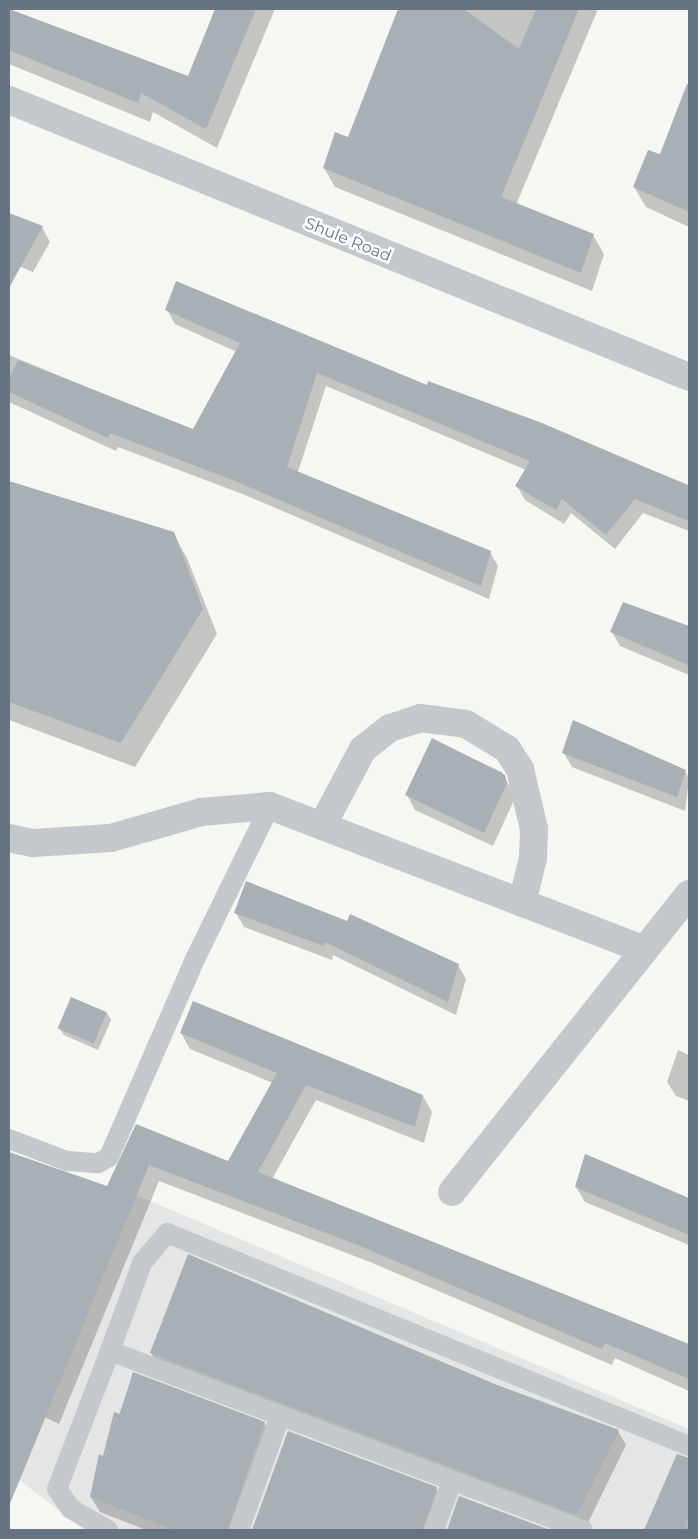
<!DOCTYPE html>
<style>
body{margin:0}
#map{position:relative;width:698px;height:1539px;overflow:hidden;background:#f6f6f3;font-family:Montserrat,sans-serif}
div>[style]{position:absolute}
[style*='--x']{left:calc(var(--x)*1px);top:calc(var(--y)*1px);width:calc(var(--w)*1px);rotate:calc(var(--a)*1deg)}
.built>*{inset:0;background:#e4e5e4}
.shadow>*{inset:0;background:#0003}
.building>*{inset:0;background:#a8afb5;transform-origin:0 0}
.service>*{height:20px;margin:-10px;padding:0 10px;transform-origin:10px;border-radius:10px;background:#c4c7cb}
.minor>*{height:28px;margin:-14px;padding:0 14px;transform-origin:14px;border-radius:14px;background:#c4c7cb}
span{translate:-50% -50%;white-space:nowrap;text-align:center;line-height:1.15;-webkit-text-stroke:5px #fff;paint-order:stroke}
.street-label{font-size:16px;color:#667383}
.frame{position:absolute;inset:0;border:10px solid #667383;pointer-events:none}
</style>
<div id="map">
<div class="built">
<div style="clip-path:polygon(110px 1184px,689px 1429px,689px 1530px,84px 1530px,9px 1472px,9px 1439px)"></div>
</div>
<div class="shadow">
<div style="clip-path:polygon(9px 9px,188px 78px,216px 9px,275px 9px,217px 148px,153px 112px,150px 122px,9px 64px)"></div>
<div style="clip-path:polygon(400px 9px,598px 9px,516px 205px,593px 235px,604px 254px,592px 291px,335px 187px,324px 168px,349px 138px)"></div>
<div style="clip-path:polygon(689px 82px,689px 227px,646px 207px,634px 187px,660px 156px)"></div>
<div style="clip-path:polygon(9px 215px,42px 227px,50px 242px,33px 272px,9px 262px)"></div>
<div style="clip-path:polygon(167px 310px,428px 386px,541px 425px,689px 485px,689px 531px,643px 513px,615px 549px,571px 513px,564px 524px,525px 500px,517px 486px,526px 470px,326px 386px,298px 472px,490px 552px,498px 566px,489px 599px,245px 495px,118px 447px,116px 451px,9px 402px,9px 355px,194px 431px,237px 352px,175px 324px)"></div>
<div style="clip-path:polygon(9px 482px,173px 533px,187px 558px,217px 634px,135px 767px,9px 720px)"></div>
<div style="clip-path:polygon(624px 603px,689px 628px,689px 675px,620px 646px,612px 632px)"></div>
<div style="clip-path:polygon(433px 740px,502px 772px,510px 787px,515px 798px,493px 846px,415px 810px,407px 795px)"></div>
<div style="clip-path:polygon(564px 753px,685px 771px,689px 779px,685px 811px,572px 767px)"></div>
<div style="clip-path:polygon(236px 913px,458px 965px,466px 979px,456px 1015px,333px 955px,332px 960px,244px 927px)"></div>
<div style="clip-path:polygon(72px 998px,107px 1013px,111px 1020px,98px 1050px,64px 1035px,59px 1028px)"></div>
<div style="clip-path:polygon(181px 1033px,423px 1096px,432px 1112px,424px 1143px,316px 1100px,272px 1179px,689px 1347px,689px 1391px,615px 1358px,612px 1365px,370px 1262px,159px 1181px,59px 1424px,9px 1400px,9px 1156px,108px 1188px,137px 1125px,228px 1162px,273px 1083px,190px 1049px)"></div>
<div style="clip-path:polygon(678px 1050px,689px 1055px,689px 1101px,676px 1096px,667px 1082px)"></div>
<div style="clip-path:polygon(585px 1156px,689px 1200px,689px 1245px,585px 1202px,576px 1187px)"></div>
<div style="clip-path:polygon(151px 1353px,497px 1386px,618px 1431px,626px 1445px,585px 1529px,160px 1368px)"></div>
<div style="clip-path:polygon(133px 1374px,265px 1424px,273px 1439px,240px 1530px,146px 1530px,100px 1512px,91px 1497px)"></div>
<div style="clip-path:polygon(288px 1433px,436px 1488px,445px 1504px,435px 1530px,253px 1530px)"></div>
<div style="clip-path:polygon(678px 1456px,689px 1460px,689px 1530px,648px 1530px)"></div>
<div style="clip-path:polygon(460px 1497px,547px 1530px,448px 1530px)"></div>
</div>
<div class="building">
<div style="clip-path:polygon(9px 9px,188px 76px,215px 9px,256px 9px,206px 129px,141px 93px,138px 103px,9px 50px)"></div>
<div style="clip-path:polygon(398px 9px,464px 9px,519px 49px,536px 9px,579px 9px,501px 197px,594px 234px,581px 273px,323px 168px,335px 132px,348px 137px)"></div>
<div style="clip-path:polygon(687px 84px,689px 84px,689px 212px,633px 187px,648px 150px,660px 154px)"></div>
<div style="clip-path:polygon(9px 213px,43px 226px,9px 288px)"></div>
<div style="clip-path:polygon(176px 281px,427px 385px,428px 381px,542px 423px,689px 486px,689px 521px,635px 499px,606px 535px,562px 499px,556px 510px,515px 486px,530px 461px,317px 373px,287px 467px,491px 551px,481px 586px,235px 481px,110px 433px,108px 438px,9px 392px,9px 379px,18px 360px,193px 429px,240px 343px,165px 310px)"></div>
<div style="clip-path:polygon(9px 481px,174px 532px,203px 609px,121px 743px,9px 702px)"></div>
<div style="clip-path:polygon(623px 602px,689px 626px,689px 665px,610px 632px)"></div>
<div style="clip-path:polygon(573px 720px,686px 770px,677px 797px,562px 753px)"></div>
<div style="clip-path:polygon(432px 738px,505px 775px,507px 783px,484px 833px,405px 795px)"></div>
<div style="clip-path:polygon(246px 881px,347px 921px,350px 914px,459px 964px,448px 1002px,325px 942px,324px 946px,234px 913px)"></div>
<div style="left:71px;top:997px;width:39px;height:34px;rotate:23deg"></div>
<div style="clip-path:polygon(193px 1001px,423px 1095px,415px 1127px,306px 1085px,258px 1172px,689px 1344px,689px 1379px,605px 1343px,602px 1349px,360px 1246px,149px 1165px,9px 1506px,9px 1152px,107px 1186px,136px 1124px,228px 1161px,277px 1073px,180px 1033px)"></div>
<div style="clip-path:polygon(585px 1154px,689px 1198px,689px 1235px,575px 1187px)"></div>
<div style="clip-path:polygon(188px 1254px,497px 1385px,619px 1430px,577px 1515px,150px 1353px)"></div>
<div style="clip-path:polygon(133px 1372px,265px 1422px,227px 1530px,174px 1530px,90px 1497px,99px 1454px,103px 1456px,114px 1412px,120px 1414px)"></div>
<div style="clip-path:polygon(288px 1431px,437px 1487px,422px 1530px,252px 1530px)"></div>
<div style="clip-path:polygon(677px 1454px,689px 1458px,689px 1515px,684px 1530px,644px 1530px)"></div>
<div style="clip-path:polygon(459px 1496px,550px 1530px,447px 1530px)"></div>
</div>
<div class="service">
<div style="--x:9;--y:1139;--w:62;--a:20.8"></div>
<div style="--x:67;--y:1161;--w:31;--a:4"></div>
<div style="--x:98;--y:1163;--w:13;--a:-29"></div>
<div style="--x:109;--y:1157;--w:220;--a:-66.5"></div>
<div style="--x:197;--y:955;--w:166;--a:-63.9"></div>
<div style="--x:108;--y:1530;--w:43;--a:-150.4"></div>
<div style="--x:71;--y:1509;--w:24;--a:-125"></div>
<div style="--x:57;--y:1489;--w:148;--a:-69"></div>
<div style="--x:239;--y:1530;--w:120;--a:-70.1"></div>
<div style="--x:434;--y:1530;--w:52;--a:-69.8"></div>
<div style="--x:583;--y:1530;--w:506;--a:-159.27"></div>
<div style="--x:110;--y:1351;--w:94;--a:-70"></div>
<div style="--x:142;--y:1263;--w:39;--a:-50"></div>
<div style="--x:167;--y:1233;--w:564;--a:22.2"></div>
</div>
<div class="minor">
<div style="--x:9;--y:100;--w:734;--a:22.16"></div>
<div style="--x:322;--y:826;--w:87;--a:-62"></div>
<div style="--x:363;--y:749;--w:34;--a:-38"></div>
<div style="--x:390;--y:728;--w:32;--a:-18"></div>
<div style="--x:420;--y:718;--w:46;--a:7.4"></div>
<div style="--x:466;--y:724;--w:48;--a:31.4"></div>
<div style="--x:507;--y:749;--w:24;--a:57"></div>
<div style="--x:520;--y:769;--w:62;--a:76.9"></div>
<div style="--x:534;--y:829;--w:29;--a:92"></div>
<div style="--x:533;--y:858;--w:46;--a:103.7"></div>
<div style="--x:9;--y:838;--w:25;--a:12"></div>
<div style="--x:33;--y:843;--w:78;--a:-3.7"></div>
<div style="--x:111;--y:838;--w:94;--a:-16.1"></div>
<div style="--x:201;--y:812;--w:69;--a:-5"></div>
<div style="--x:270;--y:806;--w:399;--a:21"></div>
<div style="--x:452;--y:1192;--w:381;--a:-51.5"></div>
</div>
<div class="street-label">
<span style="left:348px;top:240px;rotate:22deg">Shule Road</span>
</div>
<div class="frame"></div>
</div>
